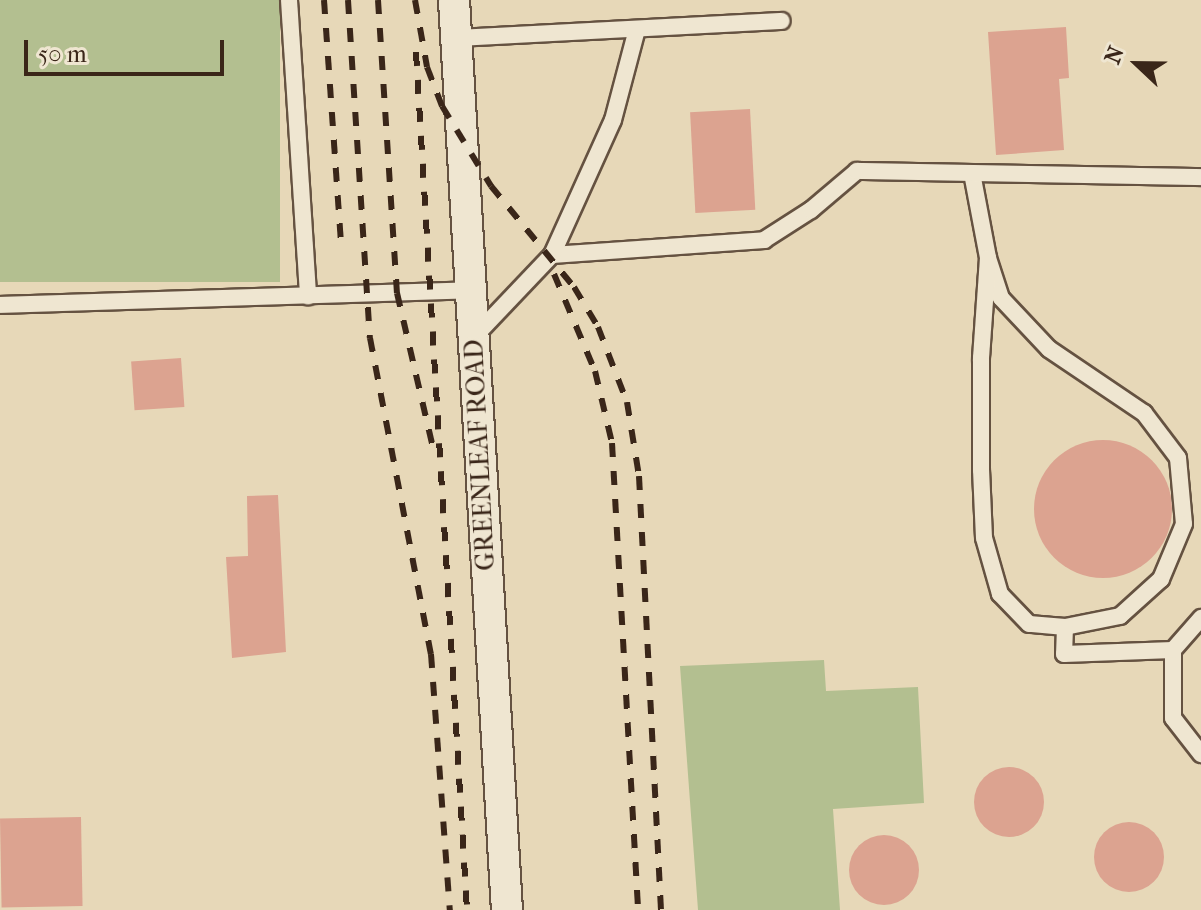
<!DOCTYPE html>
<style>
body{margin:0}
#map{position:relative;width:1201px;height:910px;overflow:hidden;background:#e7d8b8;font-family:"IM FELL French Canon",serif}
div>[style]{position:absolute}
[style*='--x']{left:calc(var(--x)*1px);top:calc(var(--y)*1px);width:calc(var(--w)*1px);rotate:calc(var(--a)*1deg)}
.green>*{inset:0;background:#b3bf90;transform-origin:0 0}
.building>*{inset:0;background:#dca390;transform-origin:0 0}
.round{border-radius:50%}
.roads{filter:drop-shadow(2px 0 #655241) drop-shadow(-2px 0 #655241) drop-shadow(0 2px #655241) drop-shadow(0 -2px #655241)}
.lane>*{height:16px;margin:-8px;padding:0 8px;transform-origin:8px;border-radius:8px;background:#efe6d1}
.street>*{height:30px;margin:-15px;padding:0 15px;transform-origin:15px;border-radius:15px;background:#efe6d1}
.rail>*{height:6px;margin-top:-3px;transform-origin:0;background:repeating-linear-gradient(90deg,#3a2619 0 14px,transparent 0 28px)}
span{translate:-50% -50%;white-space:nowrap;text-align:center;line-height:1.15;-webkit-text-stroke:6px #efe6d1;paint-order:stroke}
.street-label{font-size:26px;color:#3a2619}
.north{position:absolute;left:1097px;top:24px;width:80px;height:80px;-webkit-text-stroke:6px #efe6d1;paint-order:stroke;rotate:292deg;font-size:22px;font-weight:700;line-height:32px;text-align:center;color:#3a2619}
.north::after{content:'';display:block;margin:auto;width:28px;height:36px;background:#3a2619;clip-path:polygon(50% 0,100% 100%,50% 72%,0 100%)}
.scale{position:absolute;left:24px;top:40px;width:200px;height:36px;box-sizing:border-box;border:4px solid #3a2619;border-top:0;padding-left:10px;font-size:24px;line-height:28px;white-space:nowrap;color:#3a2619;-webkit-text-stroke:6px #efe6d1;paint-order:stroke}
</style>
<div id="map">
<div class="green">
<div style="left:0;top:0;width:280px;height:282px"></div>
<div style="clip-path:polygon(824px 660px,826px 691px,918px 687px,924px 803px,833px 809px,840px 910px,698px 910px,680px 666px)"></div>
</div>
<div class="building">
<div style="clip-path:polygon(1066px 27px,1069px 78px,1059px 79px,1064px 150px,996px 155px,988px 32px)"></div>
<div style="left:750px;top:109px;width:101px;height:60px;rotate:87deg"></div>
<div style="left:181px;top:358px;width:49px;height:50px;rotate:86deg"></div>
<div class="round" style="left:1034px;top:440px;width:138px;height:138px"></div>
<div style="clip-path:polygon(278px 495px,286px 652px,232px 658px,226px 557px,248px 556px,247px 496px)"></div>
<div class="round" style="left:974px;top:767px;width:70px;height:70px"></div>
<div style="left:81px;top:817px;width:89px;height:81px;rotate:89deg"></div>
<div class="round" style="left:1094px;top:822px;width:70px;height:70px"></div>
<div class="round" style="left:849px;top:835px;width:70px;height:70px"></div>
</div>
<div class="roads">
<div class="lane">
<div style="--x:289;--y:0;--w:297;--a:86.3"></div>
<div style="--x:456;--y:38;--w:326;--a:-3"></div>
<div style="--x:972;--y:173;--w:86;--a:79.3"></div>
<div style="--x:988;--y:258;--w:42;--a:72"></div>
<div style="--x:1001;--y:298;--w:70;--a:46.7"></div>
<div style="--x:1049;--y:349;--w:115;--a:34"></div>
<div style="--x:1144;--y:413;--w:56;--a:52.9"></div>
<div style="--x:1178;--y:458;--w:66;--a:84.8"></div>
<div style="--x:1184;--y:524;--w:60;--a:112.7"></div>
<div style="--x:1161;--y:579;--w:55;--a:137.9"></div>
<div style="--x:1120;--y:616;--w:56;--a:168.7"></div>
<div style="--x:1065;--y:627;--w:36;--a:-175"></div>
<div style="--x:1029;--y:624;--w:42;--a:-134"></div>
<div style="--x:1000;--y:594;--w:58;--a:-105.9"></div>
<div style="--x:984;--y:538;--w:68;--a:-92.5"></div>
<div style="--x:981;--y:470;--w:112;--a:-90"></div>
<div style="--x:981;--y:358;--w:100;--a:-86"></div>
<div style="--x:552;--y:255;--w:213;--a:-4"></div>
<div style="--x:764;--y:240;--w:56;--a:-32.6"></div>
<div style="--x:811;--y:210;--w:60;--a:-40.3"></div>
<div style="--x:857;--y:171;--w:344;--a:1"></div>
<div style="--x:0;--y:305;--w:471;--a:-1.8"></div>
<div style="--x:475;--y:336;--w:112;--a:-46.5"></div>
<div style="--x:552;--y:255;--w:148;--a:-65.7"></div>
<div style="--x:613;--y:120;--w:94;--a:-75.2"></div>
<div style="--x:1065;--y:627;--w:27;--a:92"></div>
<div style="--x:1064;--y:654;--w:109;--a:-2.1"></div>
<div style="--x:1173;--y:650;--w:68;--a:90"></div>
<div style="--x:1173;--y:718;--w:46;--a:52.1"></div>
<div style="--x:1173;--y:650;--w:43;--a:-48.8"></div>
</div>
<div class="street">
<div style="--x:454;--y:0;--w:912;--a:86.67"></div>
</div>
</div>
<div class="rail">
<div style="--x:324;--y:0;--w:243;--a:86"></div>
<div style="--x:348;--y:0;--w:339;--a:86.3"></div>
<div style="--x:370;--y:338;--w:322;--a:79.1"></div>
<div style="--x:431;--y:654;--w:257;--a:85.8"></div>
<div style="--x:378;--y:0;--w:294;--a:86.3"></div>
<div style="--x:397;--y:293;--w:155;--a:76.9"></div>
<div style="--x:415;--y:0;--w:68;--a:79.8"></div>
<div style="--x:427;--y:67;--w:42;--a:69"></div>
<div style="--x:442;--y:106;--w:94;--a:58.5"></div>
<div style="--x:491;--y:186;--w:131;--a:50.6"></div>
<div style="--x:574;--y:287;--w:47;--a:59"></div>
<div style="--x:598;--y:327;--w:80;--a:68.9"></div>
<div style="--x:627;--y:402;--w:75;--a:80.8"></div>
<div style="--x:639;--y:476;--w:435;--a:87.1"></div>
<div style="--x:416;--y:52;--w:860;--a:86.6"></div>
<div style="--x:554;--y:274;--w:105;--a:67.1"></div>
<div style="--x:595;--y:371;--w:74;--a:76.7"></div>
<div style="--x:612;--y:443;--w:468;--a:86.8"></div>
</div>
<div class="street-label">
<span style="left:480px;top:455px;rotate:-93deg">GREENLEAF ROAD</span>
</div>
<div class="north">N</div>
<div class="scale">50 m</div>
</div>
